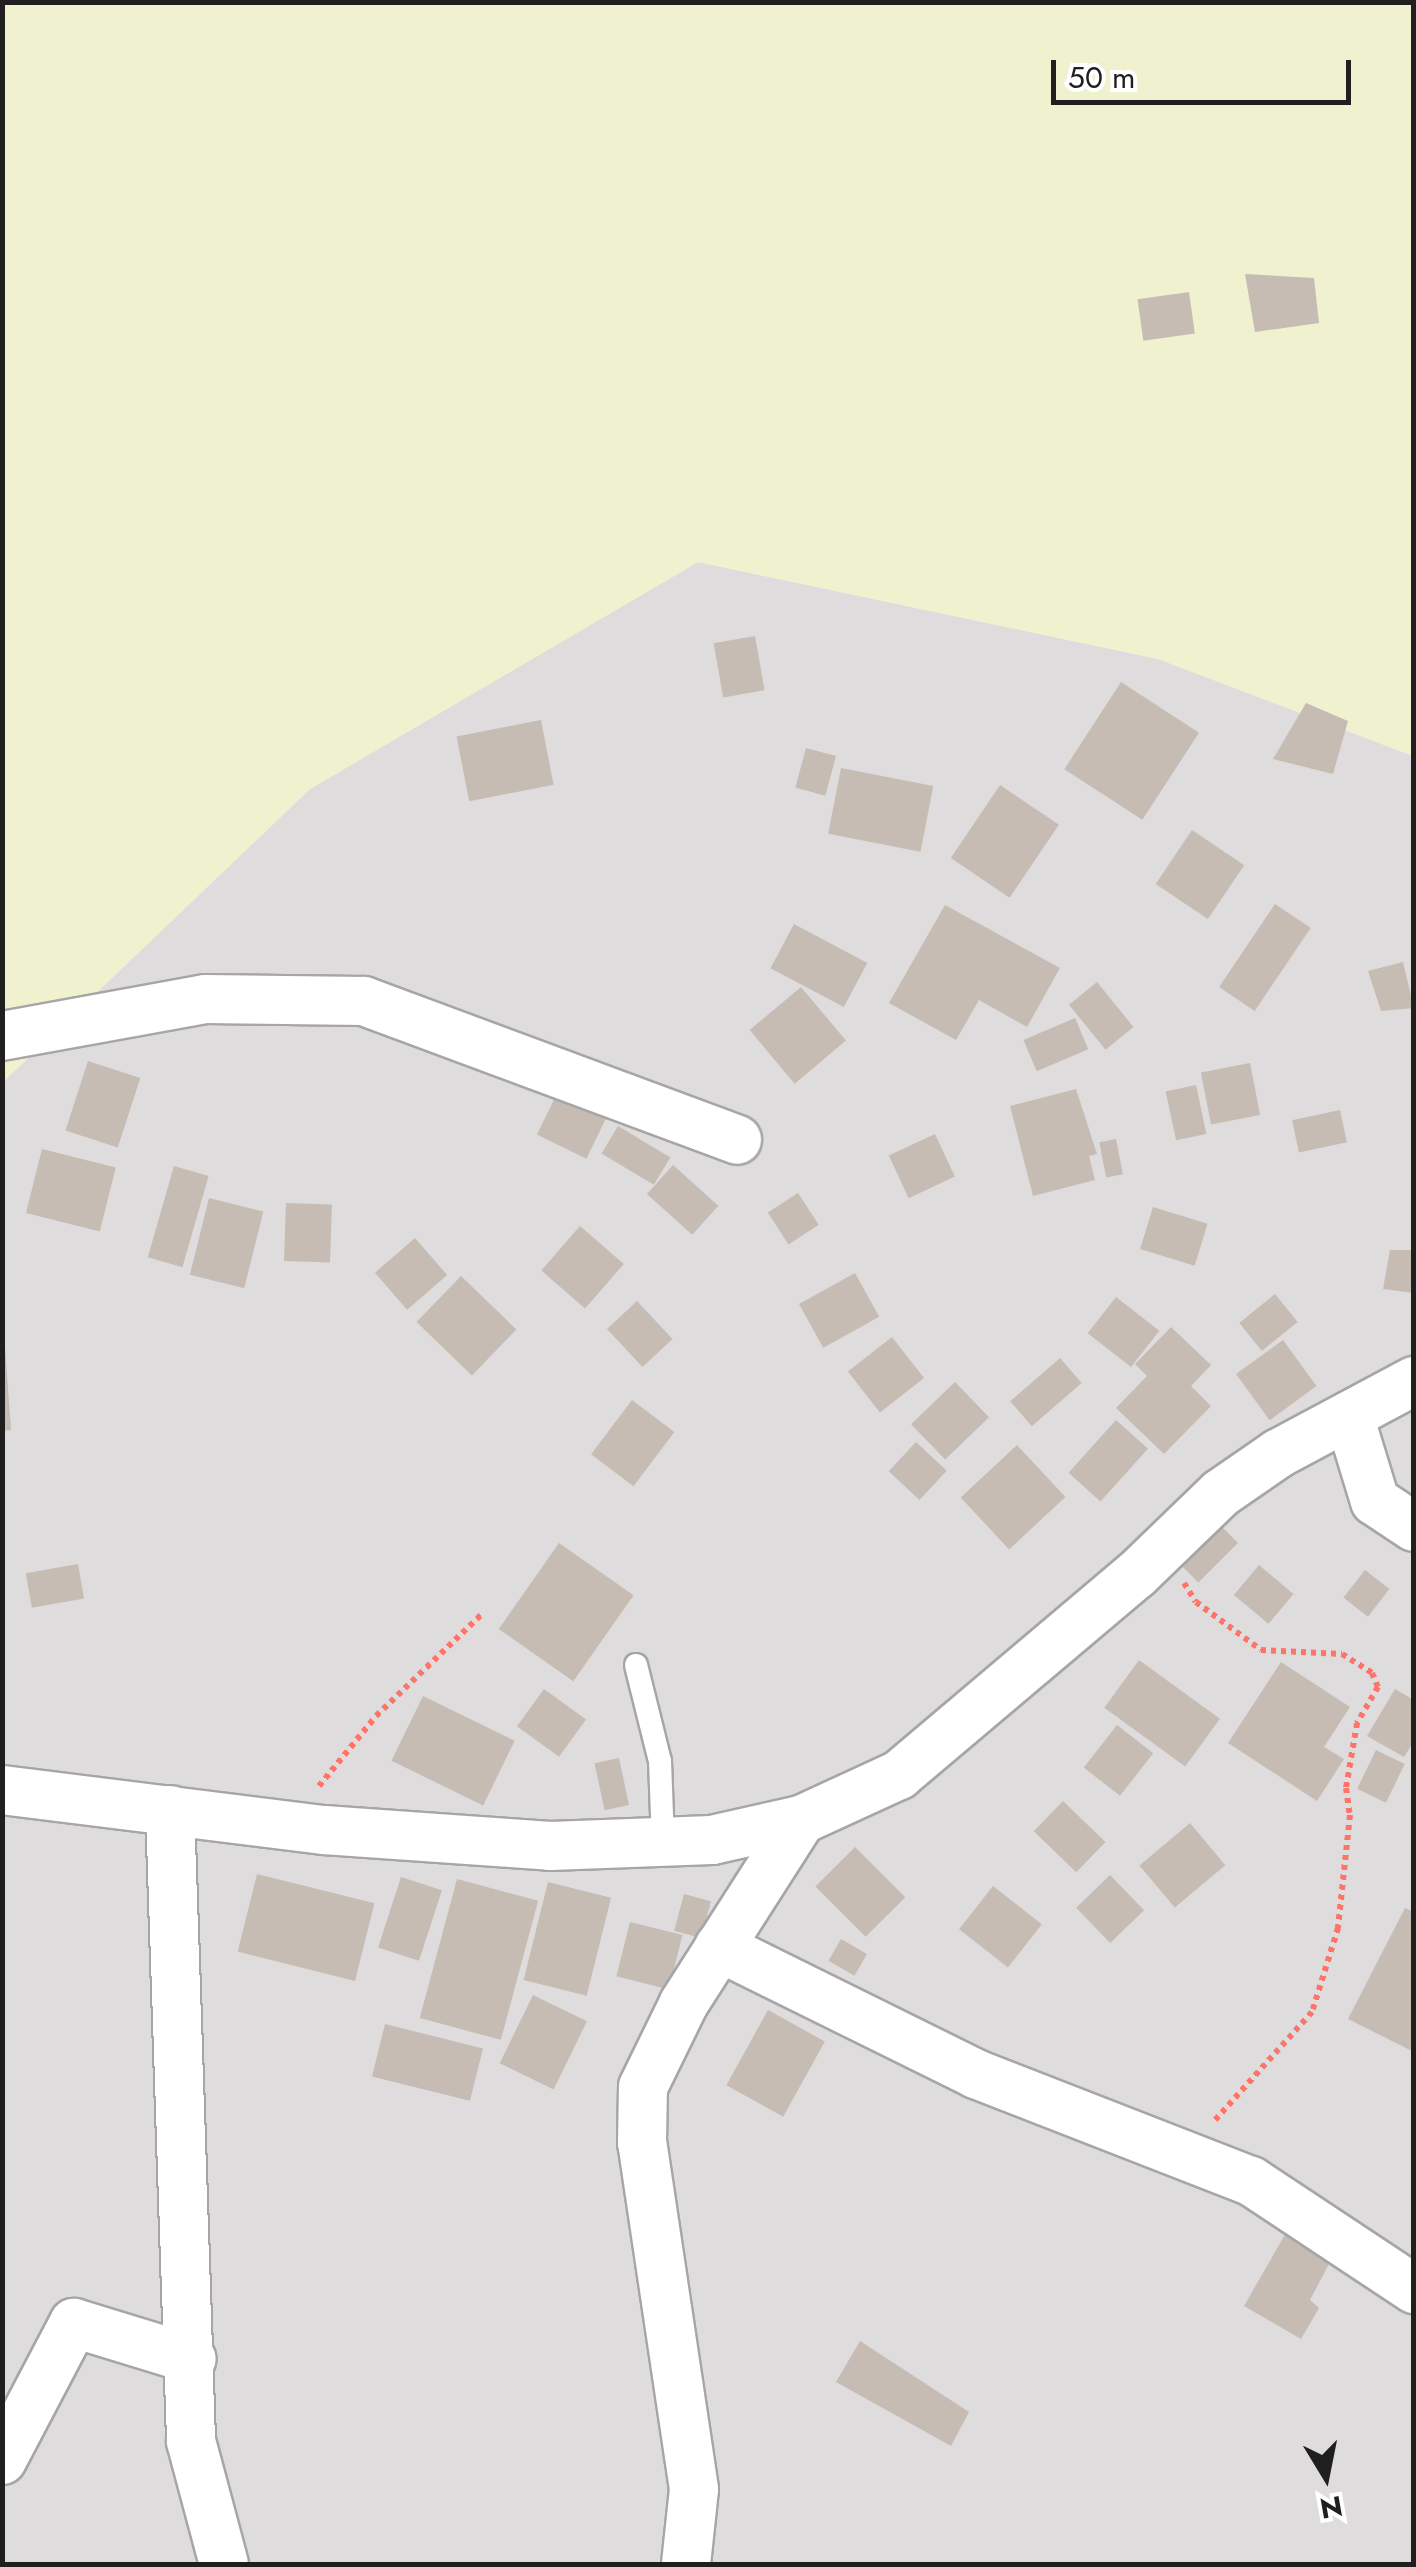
<!DOCTYPE html>
<style>
body{margin:0}
#map{position:relative;width:1416px;height:2567px;overflow:hidden;background:#f1ede5;font-family:Jost,sans-serif}
div>[style]{position:absolute}
[style*='--x']{left:calc(var(--x)*1px);top:calc(var(--y)*1px);width:calc(var(--w)*1px);rotate:calc(var(--a)*1deg)}
.residential>*{inset:0;background:#dedcdc}
.farmland>*{inset:0;background:#eff1cf}
.building>*{inset:0;background:#c6bcb4;transform-origin:0 0}
.path>*{height:6px;margin-top:-3px;transform-origin:0;background:repeating-linear-gradient(90deg,#ff7468 0 5px,transparent 0 10px)}
.roads{filter:drop-shadow(2px 0 #a6a6a6) drop-shadow(-2px 0 #a6a6a6) drop-shadow(0 2px #a6a6a6) drop-shadow(0 -2px #a6a6a6)}
.lane>*{height:22px;margin:-11px;padding:0 11px;transform-origin:11px;border-radius:11px;background:#fff}
.street>*{height:48px;margin:-24px;padding:0 24px;transform-origin:24px;border-radius:24px;background:#fff}
span{translate:-50% -50%;white-space:nowrap;text-align:center;line-height:1.15;-webkit-text-stroke:10px #fff;paint-order:stroke}
.frame{position:absolute;inset:0;border:5px solid #1f1f1f;pointer-events:none}
.north{position:absolute;left:1276px;top:2427px;width:100px;height:100px;-webkit-text-stroke:8px #fff;paint-order:stroke;rotate:170deg;font-size:28px;font-weight:700;line-height:40px;text-align:center;color:#1f1f1f}
.north::after{content:'';display:block;margin:auto;width:35px;height:45px;background:#1f1f1f;clip-path:polygon(50% 0,100% 100%,50% 72%,0 100%)}
.scale{position:absolute;left:1051px;top:60px;width:300px;height:45px;box-sizing:border-box;border:5px solid #1f1f1f;border-top:0;padding-left:12px;font-size:30px;line-height:35px;white-space:nowrap;color:#1f1f1f;-webkit-text-stroke:8px #fff;paint-order:stroke}
</style>
<div id="map">
<div class="residential">
<div style="clip-path:polygon(698px 562px,1158px 659px,1413px 756px,1413px 2564px,3px 2564px,3px 1082px,310px 789px)"></div>
</div>
<div class="farmland">
<div style="clip-path:polygon(3px 3px,1413px 3px,1413px 756px,1158px 659px,698px 562px,310px 789px,3px 1082px)"></div>
</div>
<div class="building">
<div style="clip-path:polygon(1245px 274px,1314px 278px,1319px 323px,1255px 332px)"></div>
<div style="left:1189px;top:292px;width:42px;height:52px;rotate:82deg"></div>
<div style="left:755px;top:636px;width:55px;height:42px;rotate:80deg"></div>
<div style="left:1121px;top:682px;width:93px;height:104px;rotate:33deg"></div>
<div style="clip-path:polygon(1306px 703px,1348px 721px,1333px 774px,1273px 759px)"></div>
<div style="left:541px;top:720px;width:66px;height:86px;rotate:79deg"></div>
<div style="left:806px;top:748px;width:31px;height:41px;rotate:15deg"></div>
<div style="left:841px;top:768px;width:94px;height:67px;rotate:11deg"></div>
<div style="left:1000px;top:785px;width:71px;height:88px;rotate:34deg"></div>
<div style="left:1192px;top:830px;width:63px;height:65px;rotate:34deg"></div>
<div style="left:1275px;top:904px;width:43px;height:100px;rotate:34deg"></div>
<div style="clip-path:polygon(945px 905px,1060px 968px,1027px 1027px,979px 1000px,956px 1040px,889px 1003px)"></div>
<div style="left:794px;top:924px;width:83px;height:50px;rotate:28deg"></div>
<div style="clip-path:polygon(1403px 962px,1414px 1008px,1381px 1011px,1368px 971px)"></div>
<div style="left:1097px;top:982px;width:58px;height:36px;rotate:51deg"></div>
<div style="left:801px;top:987px;width:70px;height:67px;rotate:50deg"></div>
<div style="left:1075px;top:1018px;width:34px;height:56px;rotate:67deg"></div>
<div style="left:88px;top:1061px;width:55px;height:73px;rotate:18deg"></div>
<div style="left:1250px;top:1063px;width:53px;height:50px;rotate:79deg"></div>
<div style="left:565px;top:1077px;width:55px;height:64px;rotate:26deg"></div>
<div style="left:1196px;top:1085px;width:50px;height:31px;rotate:78deg"></div>
<div style="clip-path:polygon(1076px 1089px,1097px 1154px,1089px 1156px,1095px 1180px,1033px 1196px,1010px 1106px)"></div>
<div style="left:1340px;top:1110px;width:33px;height:49px;rotate:78deg"></div>
<div style="left:618px;top:1126px;width:61px;height:32px;rotate:31deg"></div>
<div style="left:935px;top:1134px;width:47px;height:51px;rotate:65deg"></div>
<div style="left:1116px;top:1139px;width:36px;height:17px;rotate:79deg"></div>
<div style="left:42px;top:1149px;width:76px;height:66px;rotate:14deg"></div>
<div style="left:673px;top:1165px;width:61px;height:39px;rotate:42deg"></div>
<div style="left:174px;top:1166px;width:36px;height:95px;rotate:16deg"></div>
<div style="left:798px;top:1193px;width:38px;height:36px;rotate:57deg"></div>
<div style="left:209px;top:1198px;width:56px;height:79px;rotate:14deg"></div>
<div style="left:286px;top:1203px;width:46px;height:58px;rotate:2deg"></div>
<div style="left:1153px;top:1207px;width:57px;height:44px;rotate:17deg"></div>
<div style="left:580px;top:1226px;width:58px;height:59px;rotate:41deg"></div>
<div style="left:415px;top:1238px;width:49px;height:53px;rotate:49deg"></div>
<div style="clip-path:polygon(1390px 1250px,1414px 1250px,1414px 1293px,1383px 1289px)"></div>
<div style="left:855px;top:1273px;width:50px;height:64px;rotate:61deg"></div>
<div style="left:461px;top:1276px;width:77px;height:64px;rotate:44deg"></div>
<div style="left:1275px;top:1294px;width:36px;height:46px;rotate:51deg"></div>
<div style="left:1116px;top:1297px;width:55px;height:46px;rotate:38deg"></div>
<div style="left:637px;top:1301px;width:52px;height:41px;rotate:47deg"></div>
<div style="clip-path:polygon(2px 1305px,11px 1430px,2px 1431px)"></div>
<div style="clip-path:polygon(1171px 1327px,1211px 1365px,1191px 1386px,1211px 1406px,1164px 1454px,1116px 1408px,1147px 1376px,1135px 1364px)"></div>
<div style="left:892px;top:1337px;width:52px;height:56px;rotate:52deg"></div>
<div style="left:1283px;top:1340px;width:57px;height:58px;rotate:54deg"></div>
<div style="left:1060px;top:1358px;width:33px;height:66px;rotate:49deg"></div>
<div style="left:955px;top:1382px;width:49px;height:61px;rotate:46deg"></div>
<div style="left:632px;top:1400px;width:53px;height:68px;rotate:37deg"></div>
<div style="left:1116px;top:1420px;width:43px;height:71px;rotate:42deg"></div>
<div style="left:916px;top:1442px;width:42px;height:40px;rotate:43deg"></div>
<div style="left:1017px;top:1445px;width:71px;height:77px;rotate:47deg"></div>
<div style="left:1221px;top:1526px;width:24px;height:56px;rotate:45deg"></div>
<div style="left:559px;top:1543px;width:91px;height:105px;rotate:35deg"></div>
<div style="left:78px;top:1564px;width:35px;height:53px;rotate:80deg"></div>
<div style="left:1259px;top:1565px;width:45px;height:39px;rotate:40deg"></div>
<div style="left:1365px;top:1570px;width:31px;height:35px;rotate:38deg"></div>
<div style="left:1139px;top:1660px;width:100px;height:59px;rotate:36deg"></div>
<div style="clip-path:polygon(1281px 1662px,1350px 1707px,1324px 1747px,1344px 1759px,1317px 1801px,1228px 1743px)"></div>
<div style="left:544px;top:1689px;width:52px;height:46px;rotate:36deg"></div>
<div style="clip-path:polygon(1395px 1689px,1414px 1700px,1414px 1741px,1404px 1757px,1367px 1736px)"></div>
<div style="left:423px;top:1696px;width:102px;height:72px;rotate:26deg"></div>
<div style="left:1117px;top:1725px;width:46px;height:54px;rotate:38deg"></div>
<div style="left:1376px;top:1750px;width:32px;height:43px;rotate:26deg"></div>
<div style="left:619px;top:1758px;width:48px;height:25px;rotate:78deg"></div>
<div style="left:1063px;top:1801px;width:59px;height:42px;rotate:44deg"></div>
<div style="left:1190px;top:1823px;width:55px;height:66px;rotate:50deg"></div>
<div style="left:855px;top:1847px;width:71px;height:56px;rotate:45deg"></div>
<div style="left:257px;top:1874px;width:121px;height:80px;rotate:14deg"></div>
<div style="left:1110px;top:1875px;width:49px;height:47px;rotate:46deg"></div>
<div style="left:401px;top:1877px;width:43px;height:74px;rotate:18deg"></div>
<div style="left:457px;top:1879px;width:84px;height:144px;rotate:15deg"></div>
<div style="left:548px;top:1882px;width:65px;height:101px;rotate:14deg"></div>
<div style="left:993px;top:1886px;width:62px;height:55px;rotate:38deg"></div>
<div style="left:684px;top:1894px;width:28px;height:38px;rotate:15deg"></div>
<div style="clip-path:polygon(1405px 1908px,1414px 1912px,1414px 2052px,1348px 2019px)"></div>
<div style="left:630px;top:1922px;width:54px;height:56px;rotate:14deg"></div>
<div style="left:841px;top:1939px;width:30px;height:25px;rotate:30deg"></div>
<div style="left:533px;top:1995px;width:60px;height:76px;rotate:26deg"></div>
<div style="left:768px;top:2010px;width:65px;height:86px;rotate:29deg"></div>
<div style="left:385px;top:2024px;width:101px;height:54px;rotate:14deg"></div>
<div style="clip-path:polygon(1287px 2231px,1331px 2260px,1310px 2300px,1319px 2308px,1301px 2339px,1244px 2306px)"></div>
<div style="clip-path:polygon(860px 2341px,969px 2412px,951px 2446px,836px 2382px)"></div>
</div>
<div class="path">
<div style="--x:1184;--y:1583;--w:22;--a:58"></div>
<div style="--x:1196;--y:1602;--w:81;--a:36.4"></div>
<div style="--x:1261;--y:1650;--w:81;--a:2.8"></div>
<div style="--x:1342;--y:1654;--w:36;--a:32"></div>
<div style="--x:1372;--y:1673;--w:15;--a:67"></div>
<div style="--x:1378;--y:1687;--w:42;--a:120.3"></div>
<div style="--x:1357;--y:1723;--w:66;--a:99.6"></div>
<div style="--x:1346;--y:1788;--w:27;--a:82"></div>
<div style="--x:1350;--y:1815;--w:114;--a:96.1"></div>
<div style="--x:1338;--y:1928;--w:88;--a:107.2"></div>
<div style="--x:1312;--y:2012;--w:145;--a:131.9"></div>
<div style="--x:319;--y:1786;--w:90;--a:-50.8"></div>
<div style="--x:376;--y:1716;--w:149;--a:-43.9"></div>
</div>
<div class="roads">
<div class="lane">
<div style="--x:636;--y:1665;--w:99;--a:76"></div>
<div style="--x:660;--y:1761;--w:83;--a:87.9"></div>
</div>
<div class="street">
<div style="--x:2;--y:1036;--w:206;--a:-10.3"></div>
<div style="--x:205;--y:999;--w:159;--a:0.7"></div>
<div style="--x:364;--y:1001;--w:398;--a:20.4"></div>
<div style="--x:1349;--y:1416;--w:89;--a:73"></div>
<div style="--x:1375;--y:1501;--w:47;--a:33.7"></div>
<div style="--x:2;--y:1790;--w:324;--a:7.1"></div>
<div style="--x:324;--y:1830;--w:227;--a:4"></div>
<div style="--x:550;--y:1846;--w:162;--a:-2.1"></div>
<div style="--x:712;--y:1840;--w:91;--a:-12.7"></div>
<div style="--x:801;--y:1820;--w:108;--a:-24.7"></div>
<div style="--x:899;--y:1775;--w:310;--a:-40.2"></div>
<div style="--x:1136;--y:1575;--w:118;--a:-44"></div>
<div style="--x:1221;--y:1493;--w:70;--a:-34.6"></div>
<div style="--x:1279;--y:1453;--w:153;--a:-28.1"></div>
<div style="--x:170;--y:1810;--w:631;--a:88.09"></div>
<div style="--x:191;--y:2441;--w:127;--a:75"></div>
<div style="--x:719;--y:1947;--w:287;--a:26.3"></div>
<div style="--x:976;--y:2074;--w:295;--a:21.3"></div>
<div style="--x:1251;--y:2181;--w:196;--a:33.5"></div>
<div style="--x:2;--y:2460;--w:155;--a:-62.3"></div>
<div style="--x:74;--y:2323;--w:123;--a:17"></div>
<div style="--x:686;--y:2564;--w:75;--a:-83.9"></div>
<div style="--x:694;--y:2489;--w:350;--a:-98.5"></div>
<div style="--x:642;--y:2143;--w:56;--a:-89"></div>
<div style="--x:643;--y:2087;--w:93;--a:-64"></div>
<div style="--x:684;--y:2003;--w:217;--a:-57.4"></div>
</div>
</div>
<div class="frame"></div>
<div class="north">N</div>
<div class="scale">50 m</div>
</div>
